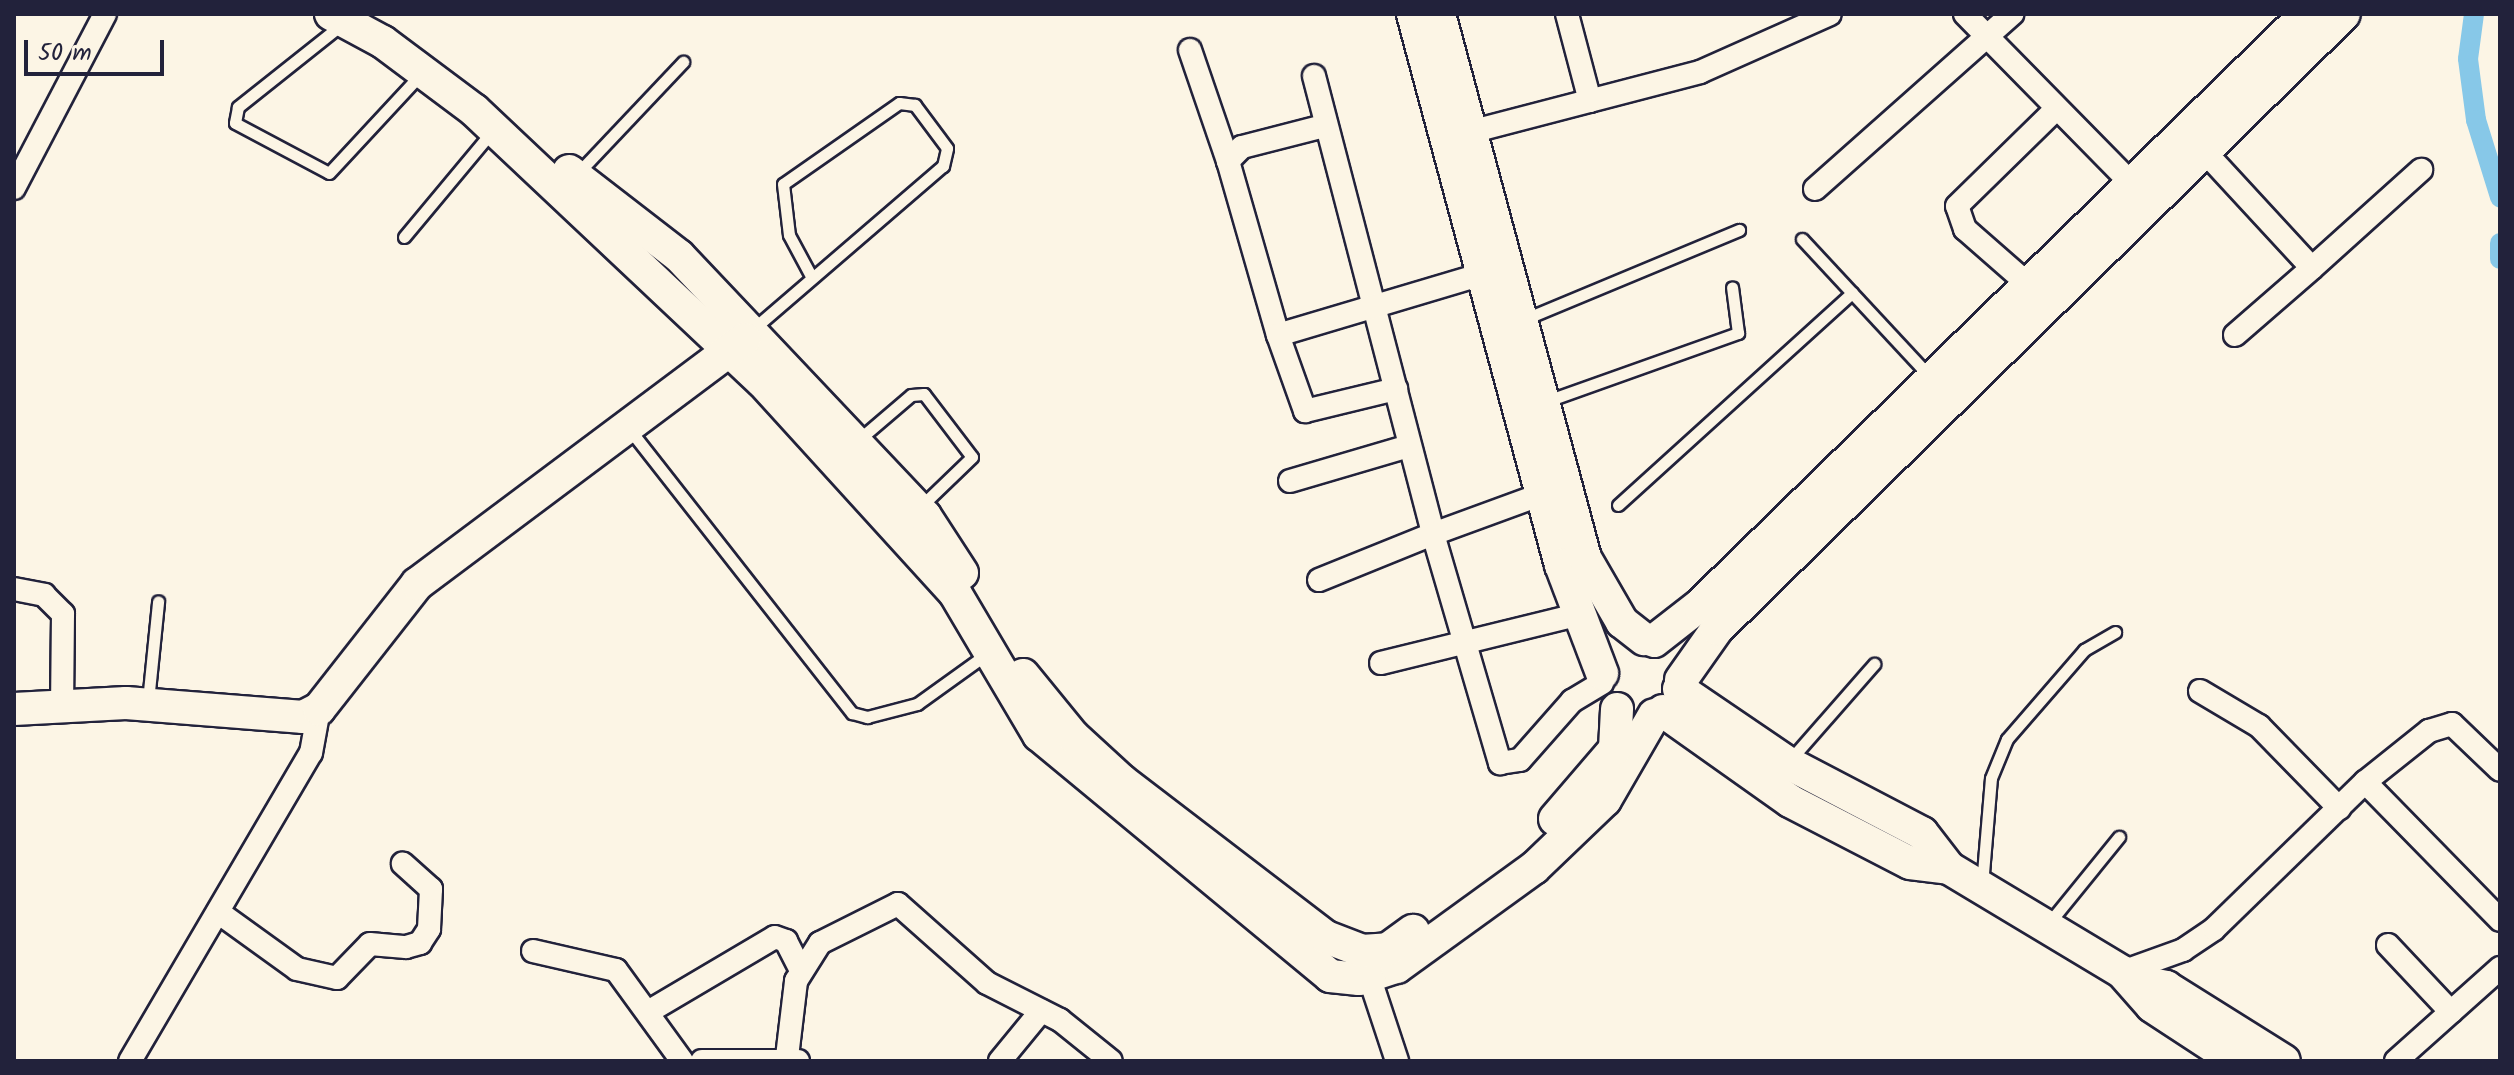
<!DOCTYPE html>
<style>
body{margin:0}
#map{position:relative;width:2514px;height:1075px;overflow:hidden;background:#fcf5e5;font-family:Kalam,sans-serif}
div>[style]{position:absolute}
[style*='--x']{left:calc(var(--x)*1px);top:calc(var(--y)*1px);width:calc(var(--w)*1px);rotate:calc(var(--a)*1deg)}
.canal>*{height:20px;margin:-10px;padding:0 10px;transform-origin:10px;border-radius:10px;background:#87c8e8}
.roads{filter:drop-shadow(2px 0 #22223b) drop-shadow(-2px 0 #22223b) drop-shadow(0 2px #22223b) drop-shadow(0 -2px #22223b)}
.lane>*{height:11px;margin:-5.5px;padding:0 5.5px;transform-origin:5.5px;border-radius:5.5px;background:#fcf5e5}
.street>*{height:22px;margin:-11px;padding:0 11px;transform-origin:11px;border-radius:11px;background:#fcf5e5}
.secondary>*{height:32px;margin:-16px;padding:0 16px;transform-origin:16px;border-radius:16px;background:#fcf5e5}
span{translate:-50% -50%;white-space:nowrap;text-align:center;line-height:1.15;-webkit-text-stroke:8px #fcf5e5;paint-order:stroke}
.frame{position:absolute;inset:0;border:16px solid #22223b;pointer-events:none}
.scale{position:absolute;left:24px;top:40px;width:140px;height:36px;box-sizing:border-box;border:4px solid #22223b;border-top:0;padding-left:10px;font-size:24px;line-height:28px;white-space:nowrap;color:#22223b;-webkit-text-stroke:6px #fcf5e5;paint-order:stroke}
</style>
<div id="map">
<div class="canal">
<div style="--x:2474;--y:14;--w:45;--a:97.6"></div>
<div style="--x:2468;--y:59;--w:62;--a:82.5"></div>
<div style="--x:2476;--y:120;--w:81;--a:72.7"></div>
<div style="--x:2500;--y:243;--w:16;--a:90"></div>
</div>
<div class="roads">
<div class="lane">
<div style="--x:341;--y:25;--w:132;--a:141.5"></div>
<div style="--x:238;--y:107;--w:16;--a:101"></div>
<div style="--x:235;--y:123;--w:106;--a:28"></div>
<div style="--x:329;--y:173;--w:134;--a:-47.1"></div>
<div style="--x:576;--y:175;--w:156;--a:-46.6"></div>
<div style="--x:404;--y:237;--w:139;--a:-50.2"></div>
<div style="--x:1802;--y:239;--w:190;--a:47.1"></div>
<div style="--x:1525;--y:319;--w:232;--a:-22.6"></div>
<div style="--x:752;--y:330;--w:252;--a:-40.7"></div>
<div style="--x:943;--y:166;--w:18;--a:-77"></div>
<div style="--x:947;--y:148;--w:54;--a:-126.7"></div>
<div style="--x:915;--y:105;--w:16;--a:-173"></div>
<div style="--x:899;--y:103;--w:141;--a:145.1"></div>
<div style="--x:783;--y:184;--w:51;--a:83.3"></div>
<div style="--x:789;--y:235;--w:47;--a:61.8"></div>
<div style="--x:1547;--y:401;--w:203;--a:-19.6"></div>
<div style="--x:1738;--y:333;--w:46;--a:-97.4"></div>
<div style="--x:630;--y:430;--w:360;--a:51.9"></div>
<div style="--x:852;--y:713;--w:16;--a:15"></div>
<div style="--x:867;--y:717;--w:52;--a:-14.6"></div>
<div style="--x:917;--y:704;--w:87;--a:-35.7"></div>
<div style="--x:856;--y:442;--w:72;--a:-40.5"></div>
<div style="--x:911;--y:395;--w:13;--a:-4"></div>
<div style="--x:924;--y:394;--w:79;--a:52.7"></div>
<div style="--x:972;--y:457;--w:72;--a:136.1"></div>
<div style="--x:1618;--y:505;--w:316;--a:-42.2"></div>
<div style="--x:148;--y:701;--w:100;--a:-84.2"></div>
<div style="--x:1790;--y:760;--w:128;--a:-48.8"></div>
<div style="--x:1982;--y:885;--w:107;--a:-85.2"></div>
<div style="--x:1991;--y:778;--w:42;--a:-67.7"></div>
<div style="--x:2007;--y:739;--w:118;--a:-49.1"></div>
<div style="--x:2084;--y:650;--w:36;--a:-30"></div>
<div style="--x:2049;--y:923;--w:111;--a:-50.9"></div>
</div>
<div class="street">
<div style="--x:1567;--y:14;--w:90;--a:75.2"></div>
<div style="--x:1965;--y:14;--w:238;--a:45.5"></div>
<div style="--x:1190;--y:50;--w:117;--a:71.1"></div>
<div style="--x:1314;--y:76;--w:473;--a:75.4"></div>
<div style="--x:1433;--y:534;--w:128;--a:-20.1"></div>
<div style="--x:1324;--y:126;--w:85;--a:165.6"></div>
<div style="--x:1242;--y:147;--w:20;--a:135"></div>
<div style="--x:1228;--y:161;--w:181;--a:74"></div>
<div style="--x:1278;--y:335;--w:214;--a:-16.6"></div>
<div style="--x:1470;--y:132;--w:238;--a:-14.6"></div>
<div style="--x:1700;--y:72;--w:142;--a:-24"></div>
<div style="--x:2204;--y:151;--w:159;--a:47.3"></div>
<div style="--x:2312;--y:268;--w:147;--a:-42"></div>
<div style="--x:14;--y:188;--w:196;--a:-62.4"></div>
<div style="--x:1815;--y:189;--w:264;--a:-41.6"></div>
<div style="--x:2029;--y:285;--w:85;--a:-138.8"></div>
<div style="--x:1965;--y:229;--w:24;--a:-109"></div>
<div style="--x:1957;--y:206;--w:139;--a:-44.4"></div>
<div style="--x:1278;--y:335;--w:81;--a:70.4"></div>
<div style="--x:1305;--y:411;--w:94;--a:-13.6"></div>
<div style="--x:2235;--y:335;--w:102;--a:-41"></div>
<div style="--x:1290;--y:481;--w:124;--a:-16.4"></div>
<div style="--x:1319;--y:580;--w:123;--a:-22"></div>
<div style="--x:1433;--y:534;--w:239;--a:73.7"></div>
<div style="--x:1500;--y:763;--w:20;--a:-9"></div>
<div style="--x:1520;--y:760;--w:79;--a:-48.6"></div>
<div style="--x:1572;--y:701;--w:35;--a:-31"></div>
<div style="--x:14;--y:589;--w:31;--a:11"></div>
<div style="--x:44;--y:595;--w:27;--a:45"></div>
<div style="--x:63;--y:614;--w:93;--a:90.6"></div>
<div style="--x:1381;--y:663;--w:206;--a:-13.8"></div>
<div style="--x:2200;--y:691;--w:69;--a:30.7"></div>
<div style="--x:2259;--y:726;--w:115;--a:45.7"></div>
<div style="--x:2365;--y:782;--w:193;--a:45.6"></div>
<div style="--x:218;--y:912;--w:97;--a:35.8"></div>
<div style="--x:297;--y:969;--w:41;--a:12.7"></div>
<div style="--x:337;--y:978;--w:47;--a:-45.9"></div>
<div style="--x:370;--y:944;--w:36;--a:5"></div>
<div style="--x:406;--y:947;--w:15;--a:-16"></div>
<div style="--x:420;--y:943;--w:17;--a:-57"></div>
<div style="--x:429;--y:929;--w:40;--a:-87.1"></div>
<div style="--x:431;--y:889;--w:38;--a:-138"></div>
<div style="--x:2388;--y:945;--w:92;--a:46.8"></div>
<div style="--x:533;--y:951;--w:85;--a:12.9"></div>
<div style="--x:616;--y:970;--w:112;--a:54"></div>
<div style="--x:1365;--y:964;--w:102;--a:71.7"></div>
<div style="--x:2122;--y:972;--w:65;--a:-19.8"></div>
<div style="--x:2183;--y:950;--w:37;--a:-34"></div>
<div style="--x:2214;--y:929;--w:211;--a:-44.2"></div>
<div style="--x:2365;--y:782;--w:82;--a:-38.6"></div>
<div style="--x:2429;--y:731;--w:24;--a:-17"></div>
<div style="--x:2452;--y:724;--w:66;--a:43.8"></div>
<div style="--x:648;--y:1012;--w:147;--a:-30.6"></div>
<div style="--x:775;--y:937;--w:12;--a:20"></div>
<div style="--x:786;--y:941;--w:34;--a:63"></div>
<div style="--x:787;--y:1057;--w:77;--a:-83.2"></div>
<div style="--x:796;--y:981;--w:45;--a:-57.7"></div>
<div style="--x:820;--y:943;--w:87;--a:-26.6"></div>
<div style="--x:898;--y:904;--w:119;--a:41.6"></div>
<div style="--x:987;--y:983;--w:82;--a:26.9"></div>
<div style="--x:1060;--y:1020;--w:65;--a:38.8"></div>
<div style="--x:130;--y:1061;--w:357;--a:-59.6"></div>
<div style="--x:311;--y:753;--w:45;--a:-79.7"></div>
<div style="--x:702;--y:1061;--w:96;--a:0"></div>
<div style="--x:1000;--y:1061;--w:65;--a:-50.6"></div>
<div style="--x:2396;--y:1061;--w:140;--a:-41.8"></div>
</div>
<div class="secondary">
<div style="--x:331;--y:14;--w:59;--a:28.3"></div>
<div style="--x:383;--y:42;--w:114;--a:36.8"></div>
<div style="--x:474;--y:110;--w:395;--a:43.3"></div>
<div style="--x:762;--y:381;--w:287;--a:47.7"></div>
<div style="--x:955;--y:593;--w:165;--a:59.4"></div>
<div style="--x:1039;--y:735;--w:378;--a:39.6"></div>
<div style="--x:1330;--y:976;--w:29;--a:6"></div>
<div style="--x:1359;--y:979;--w:40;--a:-18"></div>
<div style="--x:1397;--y:967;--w:169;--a:-35.9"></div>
<div style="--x:1534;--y:868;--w:98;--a:-43.8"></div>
<div style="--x:1605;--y:800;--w:98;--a:-60"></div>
<div style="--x:1413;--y:14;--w:571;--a:74.97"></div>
<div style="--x:1561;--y:565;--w:116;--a:69.2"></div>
<div style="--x:1439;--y:14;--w:563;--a:74.98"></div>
<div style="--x:1585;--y:558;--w:74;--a:60"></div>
<div style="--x:1622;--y:622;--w:28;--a:38"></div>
<div style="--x:569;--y:171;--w:139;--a:37.7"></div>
<div style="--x:679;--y:256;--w:358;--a:46.6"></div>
<div style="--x:925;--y:516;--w:68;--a:57"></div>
<div style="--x:1654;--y:641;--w:57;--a:-37.9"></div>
<div style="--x:1699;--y:606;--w:848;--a:-44.28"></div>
<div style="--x:1023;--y:675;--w:79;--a:50.7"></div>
<div style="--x:1073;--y:736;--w:67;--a:42.6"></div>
<div style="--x:1122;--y:781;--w:257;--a:37.4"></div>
<div style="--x:1326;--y:937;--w:39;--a:21"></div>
<div style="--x:1362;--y:951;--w:26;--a:-4"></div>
<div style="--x:1388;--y:949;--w:31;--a:-36"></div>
<div style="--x:1681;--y:680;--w:62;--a:-54.8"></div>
<div style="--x:1717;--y:629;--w:878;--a:-44.45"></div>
<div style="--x:1679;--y:689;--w:132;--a:34.2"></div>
<div style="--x:1788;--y:763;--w:151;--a:27.6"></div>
<div style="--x:1922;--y:833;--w:44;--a:52.4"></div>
<div style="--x:1949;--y:868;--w:202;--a:31"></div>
<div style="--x:2122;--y:972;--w:45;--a:48.6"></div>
<div style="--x:2152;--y:1006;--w:100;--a:33.2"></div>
<div style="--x:14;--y:709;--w:112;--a:-3.1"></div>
<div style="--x:126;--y:703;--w:178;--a:4.5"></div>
<div style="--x:303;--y:717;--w:18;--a:-27"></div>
<div style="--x:319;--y:709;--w:159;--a:-51.9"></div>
<div style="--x:417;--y:584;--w:409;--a:-36.8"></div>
<div style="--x:1663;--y:711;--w:156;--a:35.3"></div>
<div style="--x:1790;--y:801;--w:135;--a:27.3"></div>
<div style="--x:1910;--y:863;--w:39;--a:7"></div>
<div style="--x:1555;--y:819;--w:92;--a:-49.4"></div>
<div style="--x:1615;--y:749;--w:40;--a:-87.1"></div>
<div style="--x:2136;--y:981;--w:31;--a:11"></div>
<div style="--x:2166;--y:987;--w:139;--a:32.1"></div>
</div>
</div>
<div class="frame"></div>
<div class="scale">50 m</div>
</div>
